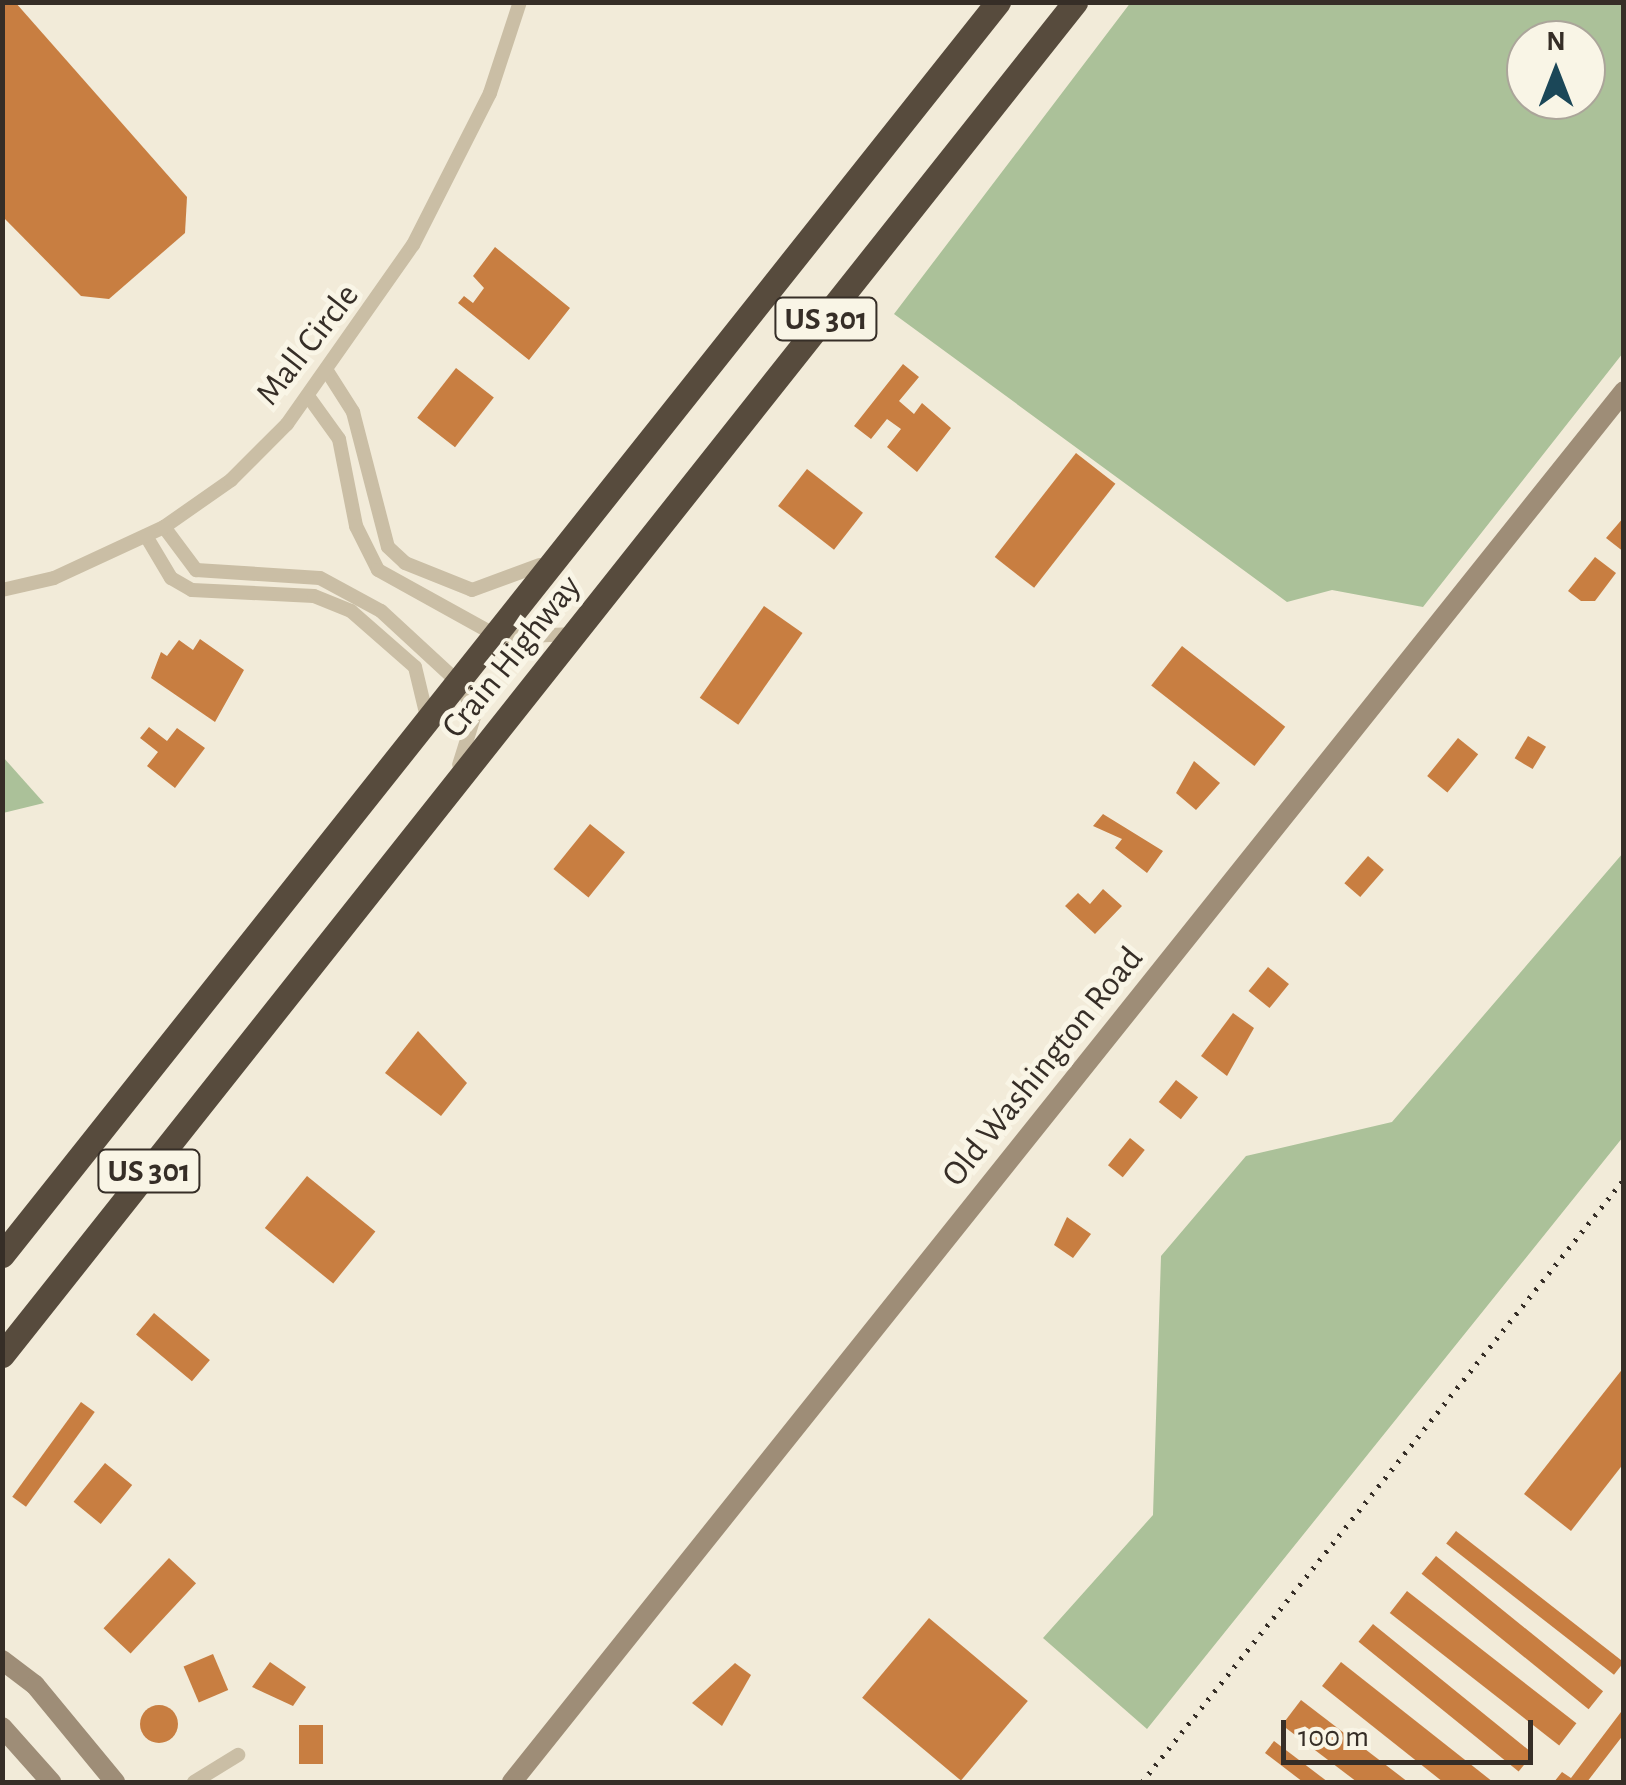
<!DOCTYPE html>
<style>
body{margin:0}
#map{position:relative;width:1626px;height:1785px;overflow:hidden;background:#f2ebd9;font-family:"Alegreya Sans",sans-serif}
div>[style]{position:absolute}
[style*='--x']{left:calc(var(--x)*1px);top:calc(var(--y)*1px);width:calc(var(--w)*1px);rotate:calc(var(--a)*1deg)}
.green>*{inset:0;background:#abc199}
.building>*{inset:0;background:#c87e41;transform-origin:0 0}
.round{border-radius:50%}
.street>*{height:14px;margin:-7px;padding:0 7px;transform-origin:7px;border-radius:7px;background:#cabea5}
.secondary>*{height:20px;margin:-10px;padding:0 10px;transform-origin:10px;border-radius:10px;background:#9e8d77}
.highway>*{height:25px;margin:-12.5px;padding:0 12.5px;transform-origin:12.5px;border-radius:12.5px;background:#574b3d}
.rail>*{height:5px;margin-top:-2.5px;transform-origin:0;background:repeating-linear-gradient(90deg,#362e27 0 2.5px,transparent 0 10.5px)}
span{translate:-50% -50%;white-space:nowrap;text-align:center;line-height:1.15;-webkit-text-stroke:10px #f9f5e6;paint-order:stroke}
.shield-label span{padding:2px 8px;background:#f9f5e6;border:2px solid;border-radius:8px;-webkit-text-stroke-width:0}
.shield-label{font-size:32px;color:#362e27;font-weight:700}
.street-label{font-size:35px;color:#362e27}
.frame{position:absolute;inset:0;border:5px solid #362e27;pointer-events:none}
.north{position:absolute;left:1506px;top:20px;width:100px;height:100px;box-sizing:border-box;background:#f9f5e6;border:2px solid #aba59a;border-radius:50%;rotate:0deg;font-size:28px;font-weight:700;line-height:40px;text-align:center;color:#362e27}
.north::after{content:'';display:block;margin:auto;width:35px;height:45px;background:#1b4758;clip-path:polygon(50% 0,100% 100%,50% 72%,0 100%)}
.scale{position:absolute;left:1281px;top:1720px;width:252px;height:45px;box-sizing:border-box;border:5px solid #362e27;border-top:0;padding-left:12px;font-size:30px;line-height:35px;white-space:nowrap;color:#362e27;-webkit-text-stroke:8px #f9f5e6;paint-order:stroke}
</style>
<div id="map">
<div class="green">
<div style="clip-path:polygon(evenodd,1131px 2px,1623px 3px,1623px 353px,1423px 607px,1332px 590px,1287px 602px,894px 314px,1131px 2px,1526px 40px,1586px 40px,1586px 100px,1526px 100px,1526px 40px)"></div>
<div style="clip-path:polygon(2px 757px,3px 757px,44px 803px,3px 813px)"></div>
<div style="clip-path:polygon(1623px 853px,1623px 1137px,1147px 1729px,1043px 1638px,1153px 1515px,1161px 1256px,1246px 1156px,1392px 1122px)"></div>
</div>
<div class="building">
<div style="clip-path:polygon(2px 2px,15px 2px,187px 197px,185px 233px,109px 299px,81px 296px,2px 216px)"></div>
<div style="clip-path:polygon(495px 247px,570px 308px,529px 360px,458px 303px,464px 296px,473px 303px,484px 288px,473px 276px)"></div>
<div style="clip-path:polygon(903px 364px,919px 377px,899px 401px,914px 414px,922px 403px,951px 428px,917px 472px,887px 447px,901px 429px,887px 419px,871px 439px,854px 426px)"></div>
<div style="left:456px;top:368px;width:48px;height:63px;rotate:38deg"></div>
<div style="left:1076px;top:453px;width:50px;height:132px;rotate:38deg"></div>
<div style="left:807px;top:469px;width:71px;height:47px;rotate:38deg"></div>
<div style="clip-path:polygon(1624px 517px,1624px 552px,1606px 538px)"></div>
<div style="clip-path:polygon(1595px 557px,1616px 573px,1595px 601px,1581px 601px,1568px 591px)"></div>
<div style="left:764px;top:606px;width:47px;height:112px;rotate:35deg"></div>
<div style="clip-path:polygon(200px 639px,244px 670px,215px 722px,151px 678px,161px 652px,167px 656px,179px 640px,193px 650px)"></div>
<div style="left:1182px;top:646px;width:131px;height:50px;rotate:38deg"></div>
<div style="clip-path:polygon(149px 727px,167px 741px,177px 728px,205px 748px,175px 788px,147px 766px,158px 752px,140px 738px)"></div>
<div style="left:1528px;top:736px;width:21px;height:26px;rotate:31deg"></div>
<div style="left:1458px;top:738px;width:26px;height:49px;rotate:39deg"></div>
<div style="clip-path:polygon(1194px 761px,1220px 783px,1196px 810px,1176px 793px)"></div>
<div style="clip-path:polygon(1103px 814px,1163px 851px,1147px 873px,1115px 848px,1122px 839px,1093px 826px)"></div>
<div style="left:590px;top:824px;width:45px;height:58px;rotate:39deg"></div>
<div style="left:1368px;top:856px;width:21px;height:36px;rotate:41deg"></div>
<div style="clip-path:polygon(1103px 889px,1122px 906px,1095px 934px,1065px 906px,1078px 893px,1090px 904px)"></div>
<div style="left:1268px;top:967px;width:27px;height:31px;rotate:39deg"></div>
<div style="clip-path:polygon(1233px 1013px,1254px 1028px,1227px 1076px,1201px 1056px)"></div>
<div style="clip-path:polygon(418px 1031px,467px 1083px,441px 1116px,385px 1073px)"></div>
<div style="left:1176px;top:1080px;width:28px;height:28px;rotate:38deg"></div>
<div style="left:1130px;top:1138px;width:19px;height:35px;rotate:39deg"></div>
<div style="left:307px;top:1176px;width:88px;height:67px;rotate:39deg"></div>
<div style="clip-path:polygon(1067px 1217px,1091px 1234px,1073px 1258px,1054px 1245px)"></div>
<div style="left:154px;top:1313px;width:73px;height:28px;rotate:40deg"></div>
<div style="clip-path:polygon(1624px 1367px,1624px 1463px,1571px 1531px,1524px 1494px)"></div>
<div style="left:81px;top:1402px;width:17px;height:117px;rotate:36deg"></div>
<div style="left:105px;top:1463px;width:35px;height:50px;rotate:39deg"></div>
<div style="left:1456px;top:1531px;width:213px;height:16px;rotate:38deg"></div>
<div style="left:1436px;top:1556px;width:215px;height:23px;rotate:39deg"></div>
<div style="left:169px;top:1558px;width:37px;height:96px;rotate:43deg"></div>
<div style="left:1407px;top:1591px;width:215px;height:28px;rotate:38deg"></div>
<div style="left:929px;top:1618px;width:129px;height:104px;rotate:40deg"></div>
<div style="left:1373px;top:1624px;width:206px;height:23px;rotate:39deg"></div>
<div style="left:213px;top:1654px;width:39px;height:32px;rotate:67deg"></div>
<div style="clip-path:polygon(270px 1662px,306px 1687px,293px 1706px,252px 1687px)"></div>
<div style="clip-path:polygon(1341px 1662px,1493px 1782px,1443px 1782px,1322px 1686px)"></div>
<div style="clip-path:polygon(735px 1663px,751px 1675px,722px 1726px,692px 1703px)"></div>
<div style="clip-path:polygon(1301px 1700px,1408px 1782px,1357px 1782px,1282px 1725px)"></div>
<div class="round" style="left:140px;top:1705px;width:38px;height:38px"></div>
<div style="clip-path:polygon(1624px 1708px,1624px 1734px,1587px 1782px,1554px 1782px,1562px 1772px,1571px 1778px)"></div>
<div style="left:299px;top:1725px;width:24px;height:39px"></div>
<div style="clip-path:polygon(1274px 1741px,1328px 1782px,1303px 1782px,1265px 1753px)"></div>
</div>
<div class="street">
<div style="--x:327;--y:371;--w:49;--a:57.6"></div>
<div style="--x:353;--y:412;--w:139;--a:75.5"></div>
<div style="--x:388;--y:547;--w:23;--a:43"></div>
<div style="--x:405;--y:563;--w:72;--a:21.9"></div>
<div style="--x:472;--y:590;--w:72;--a:-20.2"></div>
<div style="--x:308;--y:396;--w:53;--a:54.2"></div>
<div style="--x:339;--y:439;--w:89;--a:78.9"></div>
<div style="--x:356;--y:526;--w:49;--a:63.4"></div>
<div style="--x:378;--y:570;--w:138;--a:29"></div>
<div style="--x:499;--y:637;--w:76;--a:-2.3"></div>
<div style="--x:164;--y:527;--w:54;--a:53.3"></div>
<div style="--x:196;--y:570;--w:124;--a:3.7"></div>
<div style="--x:320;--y:578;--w:69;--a:28.4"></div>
<div style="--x:381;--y:611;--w:108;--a:42.7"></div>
<div style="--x:460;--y:684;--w:34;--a:63"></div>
<div style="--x:475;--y:714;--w:53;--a:107.4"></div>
<div style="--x:146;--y:536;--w:49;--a:59.2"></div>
<div style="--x:171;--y:578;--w:24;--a:30"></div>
<div style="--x:192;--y:590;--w:122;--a:2.8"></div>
<div style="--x:314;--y:596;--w:40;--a:22"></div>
<div style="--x:351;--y:611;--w:85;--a:41.2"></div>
<div style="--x:415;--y:667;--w:51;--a:76.5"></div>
<div style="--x:2;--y:590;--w:53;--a:-13"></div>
<div style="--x:54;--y:578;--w:121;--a:-24.9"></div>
<div style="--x:164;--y:527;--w:82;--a:-35"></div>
<div style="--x:231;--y:480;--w:79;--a:-45"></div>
<div style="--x:287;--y:424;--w:219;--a:-54.9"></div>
<div style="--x:413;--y:245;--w:170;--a:-63.1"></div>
<div style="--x:490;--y:93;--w:96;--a:-71.8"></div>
<div style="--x:194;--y:1782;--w:52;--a:-31.5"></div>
</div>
<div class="secondary">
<div style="--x:2;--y:1660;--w:41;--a:37.1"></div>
<div style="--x:35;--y:1685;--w:126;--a:50.5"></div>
<div style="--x:2;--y:1727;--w:74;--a:48.3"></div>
<div style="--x:512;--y:1782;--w:1781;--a:-51.36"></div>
</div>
<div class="highway">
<div style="--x:2;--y:1255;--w:1601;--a:-51.52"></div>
<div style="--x:2;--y:1355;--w:1727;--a:-51.58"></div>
</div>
<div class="rail">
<div style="--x:1142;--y:1782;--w:772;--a:-51.36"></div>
</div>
<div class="shield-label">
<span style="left:826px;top:319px">US 301</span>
<span style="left:149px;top:1171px">US 301</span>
</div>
<div class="street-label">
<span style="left:308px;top:345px;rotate:-52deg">Mall Circle</span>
<span style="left:512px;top:657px;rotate:-51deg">Crain Highway</span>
<span style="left:1043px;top:1067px;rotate:-51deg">Old Washington Road</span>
</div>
<div class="frame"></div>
<div class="north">N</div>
<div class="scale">100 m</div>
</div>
